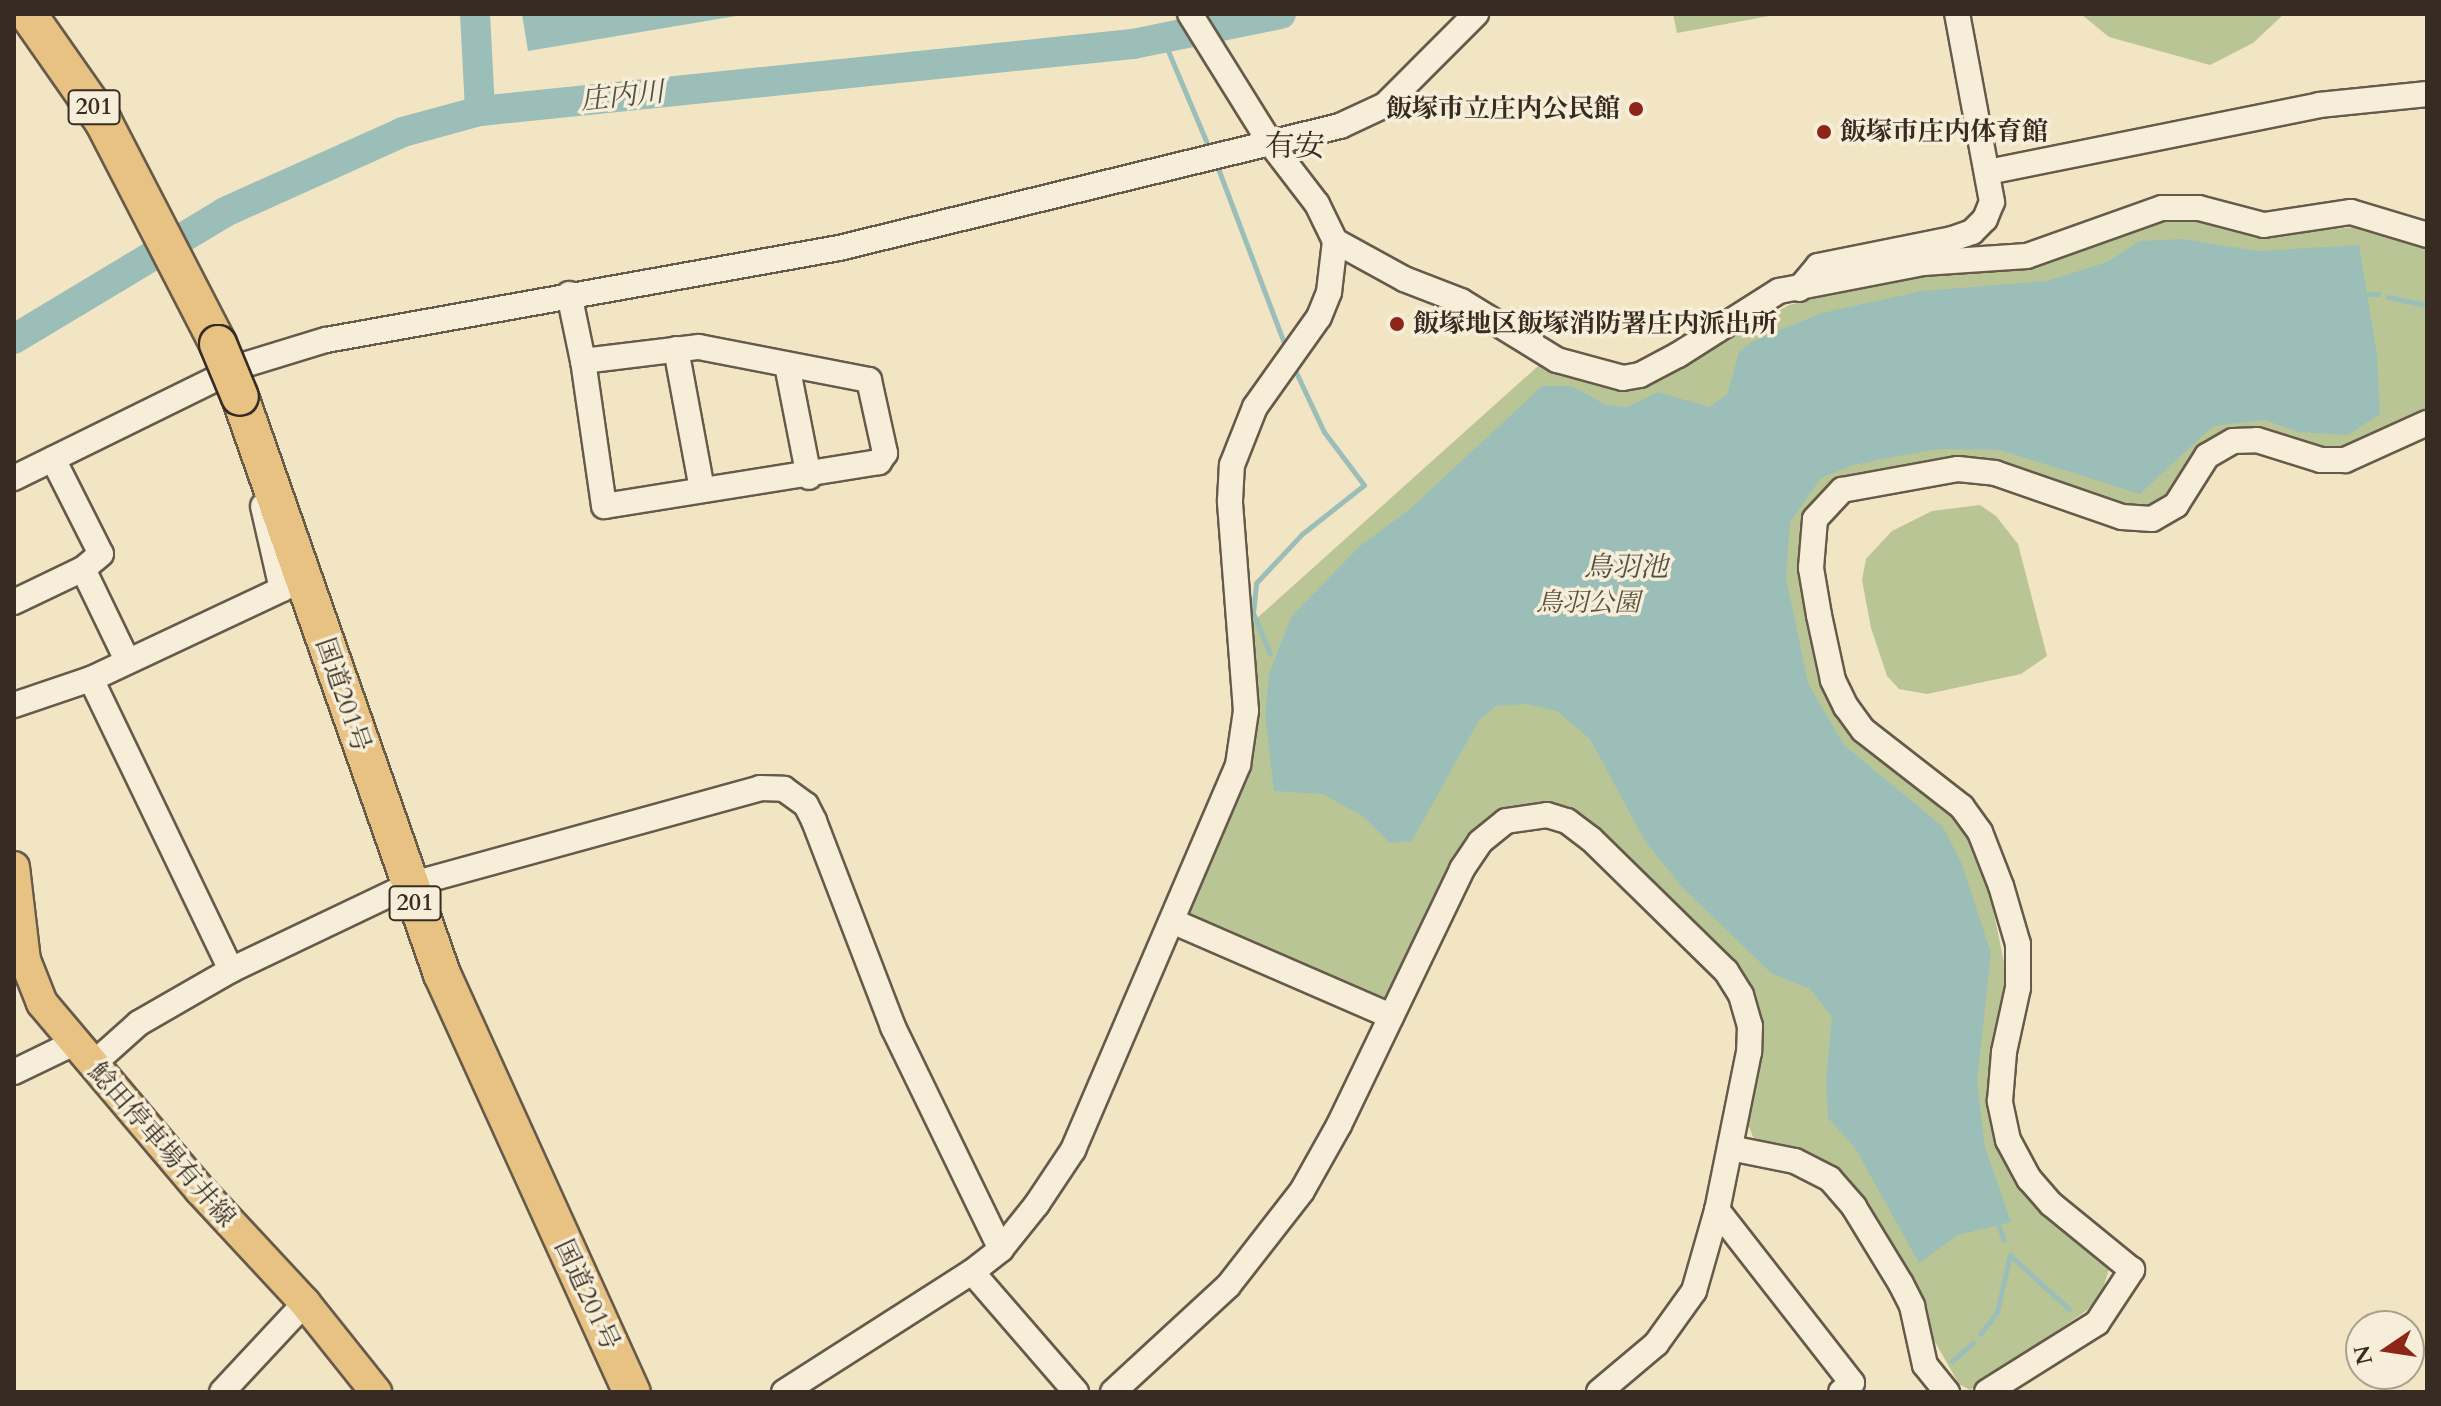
<!DOCTYPE html>
<meta charset="utf-8">
<style>
body{margin:0}
#map{position:relative;width:2441px;height:1406px;overflow:hidden;background:#f1e5c3;font-family:Cardo,"Noto Serif JP",serif}
div>[style]{position:absolute}
[style*='--x']{left:calc(var(--x)*1px);top:calc(var(--y)*1px);width:calc(var(--w)*1px);rotate:calc(var(--a)*1deg)}
.green>*{inset:0;background:#b9c594}
.water>*{inset:0;background:#9cbeb9}
.stream>*{height:5px;margin:-2.5px;padding:0 2.5px;transform-origin:2.5px;border-radius:2.5px;background:#9cbeb9}
.river>*{height:30px;margin:-15px;padding:0 15px;transform-origin:15px;border-radius:15px;background:#9cbeb9}
.roads{filter:drop-shadow(2px 0 #665a4a) drop-shadow(-2px 0 #665a4a) drop-shadow(0 2px #665a4a) drop-shadow(0 -2px #665a4a)}
.minor>*{height:24px;margin:-12px;padding:0 12px;transform-origin:12px;border-radius:12px;background:#f6eed8}
.major>*{height:30px;margin:-15px;padding:0 15px;transform-origin:15px;border-radius:15px;background:#e8c282}
.highway>*{height:36px;margin:-18px;padding:0 18px;transform-origin:18px;border-radius:18px;background:#e8c282}
.bridges{filter:drop-shadow(2px 0 #372c22) drop-shadow(-2px 0 #372c22) drop-shadow(0 2px #372c22) drop-shadow(0 -2px #372c22)}
.highway-bridge>*{height:36px;margin:-18px;padding:0 18px;transform-origin:18px;border-radius:18px;background:#e8c282}
.dots>*{width:22px;height:22px;translate:-50% -50%;box-sizing:border-box;border:4px solid #f6eed8;border-radius:50%}
span{translate:-50% -50%;white-space:nowrap;text-align:center;line-height:1.15;-webkit-text-stroke:7px #f6eed8;paint-order:stroke}
.shield-label span{padding:2px 6px;background:#f6eed8;border:2px solid;border-radius:6px;-webkit-text-stroke-width:0}
.shield-label{font-size:24px;color:#372c22;font-weight:700}
.poi-label{font-size:26px;color:#372c22;font-weight:700}
.right{translate:-100% -50%;text-align:right}
.left{translate:0 -50%;text-align:left}
.park-label{font-size:26px;color:#58523e;font-style:italic}
.street-label{font-size:26px;color:#372c22}
.water-label{font-size:28px;color:#505048;font-style:italic}
.quarter-label{font-size:30px;color:#372c22}
.frame{position:absolute;inset:0;border:16px solid #372c22;pointer-events:none}
.north{position:absolute;left:2345px;top:1310px;width:80px;height:80px;box-sizing:border-box;background:#f6eed8;border:2px solid #aaa08f;border-radius:50%;rotate:257deg;font-size:22px;font-weight:700;line-height:32px;text-align:center;color:#372c22}
.north::after{content:'';display:block;margin:auto;width:28px;height:36px;background:#8f2418;clip-path:polygon(50% 0,100% 100%,50% 72%,0 100%)}
</style>
<div id="map">
<div class="green">
<div style="clip-path:polygon(1673px 14px,1780px 14px,1677px 33px)"></div>
<div style="clip-path:polygon(2081px 14px,2284px 14px,2253px 43px,2210px 65px,2109px 37px)"></div>
<div style="clip-path:polygon(2154px 219px,2188px 219px,2276px 235px,2373px 225px,2427px 245px,2427px 417px,2337px 454px,2249px 434px,2180px 481px,2163px 502px,2140px 511px,1995px 465px,1808px 510px,1798px 565px,1817px 670px,1840px 715px,1959px 821px,1985px 870px,2006px 972px,1993px 1123px,2012px 1176px,2037px 1210px,2110px 1266px,2101px 1295px,2086px 1311px,1970px 1390px,1959px 1384px,1839px 1174px,1822px 1160px,1764px 1146px,1753px 1137px,1745px 1116px,1748px 1009px,1569px 817px,1491px 819px,1389px 1004px,1186px 919px,1184px 903px,1241px 772px,1246px 628px,1537px 367px,1546px 361px,1612px 388px,1634px 390px,1789px 305px,1893px 279px,2062px 258px)"></div>
<div style="clip-path:polygon(1980px 505px,1996px 516px,2018px 544px,2047px 656px,2021px 674px,1927px 694px,1899px 689px,1887px 676px,1871px 628px,1862px 580px,1866px 559px,1892px 531px,1932px 511px)"></div>
</div>
<div class="water">
<div style="clip-path:polygon(522px 14px,748px 14px,528px 51px)"></div>
<div style="clip-path:polygon(2183px 239px,2258px 251px,2359px 245px,2377px 355px,2380px 414px,2348px 435px,2298px 432px,2265px 420px,2213px 426px,2140px 494px,2000px 450px,1938px 449px,1898px 456px,1853px 465px,1821px 478px,1790px 522px,1786px 578px,1808px 683px,1844px 745px,1943px 827px,1961px 862px,1991px 953px,1977px 1082px,1985px 1147px,2011px 1222px,1958px 1235px,1919px 1263px,1855px 1148px,1828px 1118px,1826px 1079px,1832px 1017px,1810px 989px,1771px 973px,1681px 886px,1645px 841px,1590px 739px,1557px 711px,1526px 704px,1496px 706px,1479px 720px,1412px 841px,1390px 843px,1364px 817px,1323px 794px,1274px 791px,1265px 716px,1269px 674px,1291px 617px,1360px 546px,1410px 509px,1542px 386px,1572px 386px,1604px 404px,1627px 407px,1658px 392px,1709px 407px,1727px 395px,1739px 352px,1753px 341px,1822px 313px,1922px 291px,2047px 281px,2107px 262px,2140px 241px)"></div>
</div>
<div class="stream">
<div style="--x:1163;--y:39;--w:121;--a:67.1"></div>
<div style="--x:1216;--y:163;--w:198;--a:69.3"></div>
<div style="--x:2369;--y:294;--w:9;--a:0"></div>
<div style="--x:2388;--y:297;--w:40;--a:12"></div>
<div style="--x:1270;--y:654;--w:44;--a:-112.5"></div>
<div style="--x:1253;--y:613;--w:30;--a:-84"></div>
<div style="--x:1256;--y:583;--w:67;--a:-46.8"></div>
<div style="--x:1302;--y:534;--w:79;--a:-38.3"></div>
<div style="--x:1364;--y:485;--w:66;--a:-127"></div>
<div style="--x:1324;--y:432;--w:71;--a:-115.1"></div>
<div style="--x:1998;--y:1225;--w:16;--a:68"></div>
<div style="--x:2012;--y:1257;--w:77;--a:42.4"></div>
<div style="--x:1980;--y:1334;--w:28;--a:-52"></div>
<div style="--x:1997;--y:1312;--w:59;--a:-77.4"></div>
<div style="--x:1952;--y:1361;--w:28;--a:-41"></div>
</div>
<div class="river">
<div style="--x:475;--y:14;--w:97;--a:87"></div>
<div style="--x:14;--y:339;--w:246;--a:-31"></div>
<div style="--x:225;--y:212;--w:195;--a:-24.2"></div>
<div style="--x:403;--y:132;--w:80;--a:-15.3"></div>
<div style="--x:480;--y:111;--w:656;--a:-5.86"></div>
<div style="--x:1133;--y:44;--w:151;--a:-11.5"></div>
</div>
<div class="roads">
<div class="minor">
<div style="--x:1988;--y:172;--w:338;--a:-11.4"></div>
<div style="--x:2319;--y:105;--w:109;--a:-5.8"></div>
<div style="--x:1335;--y:241;--w:79;--a:28.8"></div>
<div style="--x:1404;--y:279;--w:61;--a:21.1"></div>
<div style="--x:1461;--y:301;--w:113;--a:31.6"></div>
<div style="--x:1557;--y:360;--w:68;--a:15.3"></div>
<div style="--x:1623;--y:378;--w:17;--a:-10"></div>
<div style="--x:1640;--y:375;--w:43;--a:-27.8"></div>
<div style="--x:1678;--y:355;--w:120;--a:-32.4"></div>
<div style="--x:1779;--y:291;--w:147;--a:-11"></div>
<div style="--x:1923;--y:263;--w:104;--a:-3.9"></div>
<div style="--x:2027;--y:256;--w:143;--a:-19.6"></div>
<div style="--x:2162;--y:208;--w:37;--a:0"></div>
<div style="--x:2199;--y:208;--w:67;--a:14.7"></div>
<div style="--x:2264;--y:225;--w:88;--a:-8.5"></div>
<div style="--x:2351;--y:212;--w:79;--a:16.8"></div>
<div style="--x:1799;--y:289;--w:30;--a:-50"></div>
<div style="--x:1818;--y:266;--w:137;--a:-11.4"></div>
<div style="--x:1952;--y:239;--w:21;--a:-19"></div>
<div style="--x:1972;--y:232;--w:18;--a:-45"></div>
<div style="--x:1985;--y:219;--w:18;--a:-68"></div>
<div style="--x:1992;--y:202;--w:191;--a:-100.5"></div>
<div style="--x:569;--y:294;--w:68;--a:78.2"></div>
<div style="--x:699;--y:347;--w:173;--a:11"></div>
<div style="--x:869;--y:380;--w:75;--a:77.6"></div>
<div style="--x:885;--y:453;--w:11;--a:124"></div>
<div style="--x:879;--y:462;--w:278;--a:170.9"></div>
<div style="--x:604;--y:506;--w:147;--a:-98.2"></div>
<div style="--x:583;--y:361;--w:117;--a:-6.9"></div>
<div style="--x:676;--y:349;--w:142;--a:79.5"></div>
<div style="--x:787;--y:365;--w:114;--a:78.9"></div>
<div style="--x:53;--y:459;--w:106;--a:63.2"></div>
<div style="--x:101;--y:554;--w:23;--a:140"></div>
<div style="--x:14;--y:478;--w:256;--a:-26.2"></div>
<div style="--x:244;--y:365;--w:86;--a:-17"></div>
<div style="--x:326;--y:340;--w:521;--a:-10.17"></div>
<div style="--x:839;--y:248;--w:516;--a:-13.69"></div>
<div style="--x:1340;--y:126;--w:50;--a:-25"></div>
<div style="--x:1385;--y:105;--w:129;--a:-45"></div>
<div style="--x:14;--y:602;--w:76;--a:-25.6"></div>
<div style="--x:83;--y:569;--w:101;--a:64.2"></div>
<div style="--x:91;--y:679;--w:323;--a:64.3"></div>
<div style="--x:14;--y:705;--w:81;--a:-18.7"></div>
<div style="--x:91;--y:679;--w:211;--a:-25.2"></div>
<div style="--x:282;--y:589;--w:85;--a:-102.9"></div>
<div style="--x:1172;--y:921;--w:239;--a:23.5"></div>
<div style="--x:92;--y:1065;--w:63;--a:-41.8"></div>
<div style="--x:139;--y:1023;--w:106;--a:-29.9"></div>
<div style="--x:231;--y:970;--w:197;--a:-25.5"></div>
<div style="--x:409;--y:885;--w:364;--a:-15.4"></div>
<div style="--x:760;--y:788;--w:24;--a:2"></div>
<div style="--x:784;--y:789;--w:27;--a:36"></div>
<div style="--x:806;--y:805;--w:18;--a:63"></div>
<div style="--x:814;--y:821;--w:221;--a:69"></div>
<div style="--x:893;--y:1027;--w:247;--a:64.1"></div>
<div style="--x:14;--y:1072;--w:64;--a:-25.8"></div>
<div style="--x:1730;--y:1148;--w:66;--a:11.3"></div>
<div style="--x:1795;--y:1161;--w:39;--a:27"></div>
<div style="--x:1830;--y:1179;--w:37;--a:49"></div>
<div style="--x:1854;--y:1207;--w:90;--a:58.6"></div>
<div style="--x:1901;--y:1284;--w:25;--a:63"></div>
<div style="--x:1912;--y:1306;--w:60;--a:77.6"></div>
<div style="--x:1925;--y:1365;--w:35;--a:51"></div>
<div style="--x:972;--y:1272;--w:159;--a:49.1"></div>
<div style="--x:222;--y:1392;--w:122;--a:-47"></div>
<div style="--x:784;--y:1392;--w:223;--a:-32.6"></div>
<div style="--x:972;--y:1272;--w:37;--a:-38"></div>
<div style="--x:1001;--y:1249;--w:58;--a:-51.3"></div>
<div style="--x:1037;--y:1204;--w:65;--a:-56.3"></div>
<div style="--x:1073;--y:1150;--w:419;--a:-66.8"></div>
<div style="--x:1238;--y:765;--w:55;--a:-81.6"></div>
<div style="--x:1246;--y:711;--w:211;--a:-94.4"></div>
<div style="--x:1230;--y:501;--w:36;--a:-87"></div>
<div style="--x:1232;--y:465;--w:62;--a:-68.4"></div>
<div style="--x:1255;--y:407;--w:110;--a:-54.6"></div>
<div style="--x:1319;--y:317;--w:27;--a:-68"></div>
<div style="--x:1329;--y:292;--w:51;--a:-83.3"></div>
<div style="--x:1335;--y:241;--w:41;--a:-115.9"></div>
<div style="--x:1317;--y:204;--w:76;--a:-127.5"></div>
<div style="--x:1271;--y:144;--w:153;--a:-121.9"></div>
<div style="--x:1113;--y:1392;--w:156;--a:-42.7"></div>
<div style="--x:1228;--y:1286;--w:120;--a:-52.1"></div>
<div style="--x:1302;--y:1191;--w:76;--a:-60.7"></div>
<div style="--x:1339;--y:1125;--w:284;--a:-64.3"></div>
<div style="--x:1462;--y:869;--w:32;--a:-56"></div>
<div style="--x:1480;--y:842;--w:33;--a:-39"></div>
<div style="--x:1506;--y:821;--w:41;--a:-8.3"></div>
<div style="--x:1547;--y:815;--w:21;--a:17"></div>
<div style="--x:1567;--y:821;--w:30;--a:37"></div>
<div style="--x:1591;--y:839;--w:189;--a:44.4"></div>
<div style="--x:1726;--y:971;--w:28;--a:58"></div>
<div style="--x:1741;--y:995;--w:32;--a:74"></div>
<div style="--x:1750;--y:1026;--w:26;--a:92"></div>
<div style="--x:1749;--y:1052;--w:161;--a:101.4"></div>
<div style="--x:1599;--y:1392;--w:75;--a:-40.1"></div>
<div style="--x:1656;--y:1344;--w:65;--a:-54.4"></div>
<div style="--x:1694;--y:1291;--w:84;--a:-74.1"></div>
<div style="--x:1717;--y:1210;--w:219;--a:52"></div>
<div style="--x:1852;--y:1383;--w:14;--a:141"></div>
<div style="--x:1987;--y:1392;--w:130;--a:-32.1"></div>
<div style="--x:2097;--y:1323;--w:64;--a:-56.6"></div>
<div style="--x:2132;--y:1270;--w:104;--a:-140.8"></div>
<div style="--x:2051;--y:1204;--w:33;--a:-131"></div>
<div style="--x:2029;--y:1179;--w:44;--a:-118.3"></div>
<div style="--x:2008;--y:1140;--w:40;--a:-102"></div>
<div style="--x:2000;--y:1101;--w:49;--a:-85.3"></div>
<div style="--x:2004;--y:1052;--w:66;--a:-77.7"></div>
<div style="--x:2018;--y:988;--w:44;--a:-90"></div>
<div style="--x:2018;--y:944;--w:60;--a:-106.3"></div>
<div style="--x:2001;--y:886;--w:58;--a:-111.3"></div>
<div style="--x:1980;--y:832;--w:31;--a:-126"></div>
<div style="--x:1962;--y:807;--w:125;--a:-142.1"></div>
<div style="--x:1863;--y:730;--w:29;--a:-126"></div>
<div style="--x:1846;--y:707;--w:30;--a:-116"></div>
<div style="--x:1833;--y:680;--w:66;--a:-102.2"></div>
<div style="--x:1819;--y:615;--w:48;--a:-99.7"></div>
<div style="--x:1811;--y:568;--w:49;--a:-85.3"></div>
<div style="--x:1815;--y:519;--w:40;--a:-47"></div>
<div style="--x:1842;--y:490;--w:118;--a:-10.3"></div>
<div style="--x:1958;--y:469;--w:37;--a:6"></div>
<div style="--x:1995;--y:473;--w:134;--a:19.1"></div>
<div style="--x:2122;--y:517;--w:30;--a:4"></div>
<div style="--x:2152;--y:519;--w:28;--a:-30"></div>
<div style="--x:2176;--y:505;--w:58;--a:-57.7"></div>
<div style="--x:2207;--y:456;--w:30;--a:-30"></div>
<div style="--x:2233;--y:441;--w:24;--a:-2"></div>
<div style="--x:2257;--y:440;--w:67;--a:17.4"></div>
<div style="--x:2321;--y:460;--w:24;--a:0"></div>
<div style="--x:2345;--y:460;--w:90;--a:-24.3"></div>
</div>
<div class="major">
<div style="--x:14;--y:867;--w:94;--a:83.3"></div>
<div style="--x:25;--y:960;--w:46;--a:68.4"></div>
<div style="--x:42;--y:1003;--w:245;--a:49.8"></div>
<div style="--x:200;--y:1190;--w:154;--a:47.1"></div>
<div style="--x:305;--y:1303;--w:114;--a:51.4"></div>
</div>
<div class="highway">
<div style="--x:28;--y:14;--w:131;--a:55"></div>
<div style="--x:103;--y:121;--w:251;--a:62.7"></div>
<div style="--x:240;--y:397;--w:611;--a:70.71"></div>
<div style="--x:442;--y:974;--w:459;--a:65.6"></div>
</div>
</div>
<div class="bridges">
<div class="highway-bridge">
<div style="--x:218;--y:344;--w:57;--a:67.5"></div>
</div>
</div>
<div class="dots">
<div style="left:1636px;top:109px;background:#8f2418"></div>
<div style="left:1824px;top:132px;background:#8f2418"></div>
<div style="left:1397px;top:324px;background:#8f2418"></div>
</div>
<div class="shield-label">
<span style="left:94px;top:107px">201</span>
<span style="left:415px;top:903px">201</span>
</div>
<div class="poi-label">
<span class="right" style="left:1620px;top:109px">飯塚市立庄内公民館</span>
<span class="left" style="left:1840px;top:132px">飯塚市庄内体育館</span>
<span class="left" style="left:1413px;top:324px">飯塚地区飯塚消防署庄内派出所</span>
</div>
<div class="park-label">
<span style="left:1588px;top:603px">鳥羽公園</span>
</div>
<div class="street-label">
<span style="left:343px;top:695px;rotate:71deg">国道201号</span>
<span style="left:162px;top:1145px;rotate:49deg">鯰田停車場有井線</span>
<span style="left:587px;top:1295px;rotate:65deg">国道201号</span>
</div>
<div class="water-label">
<span style="left:622px;top:96px;rotate:-6deg">庄内川</span>
<span style="left:1626px;top:567px">鳥羽池</span>
</div>
<div class="quarter-label">
<span style="left:1295px;top:147px">有安</span>
</div>
<div class="frame"></div>
<div class="north">N</div>
</div>
